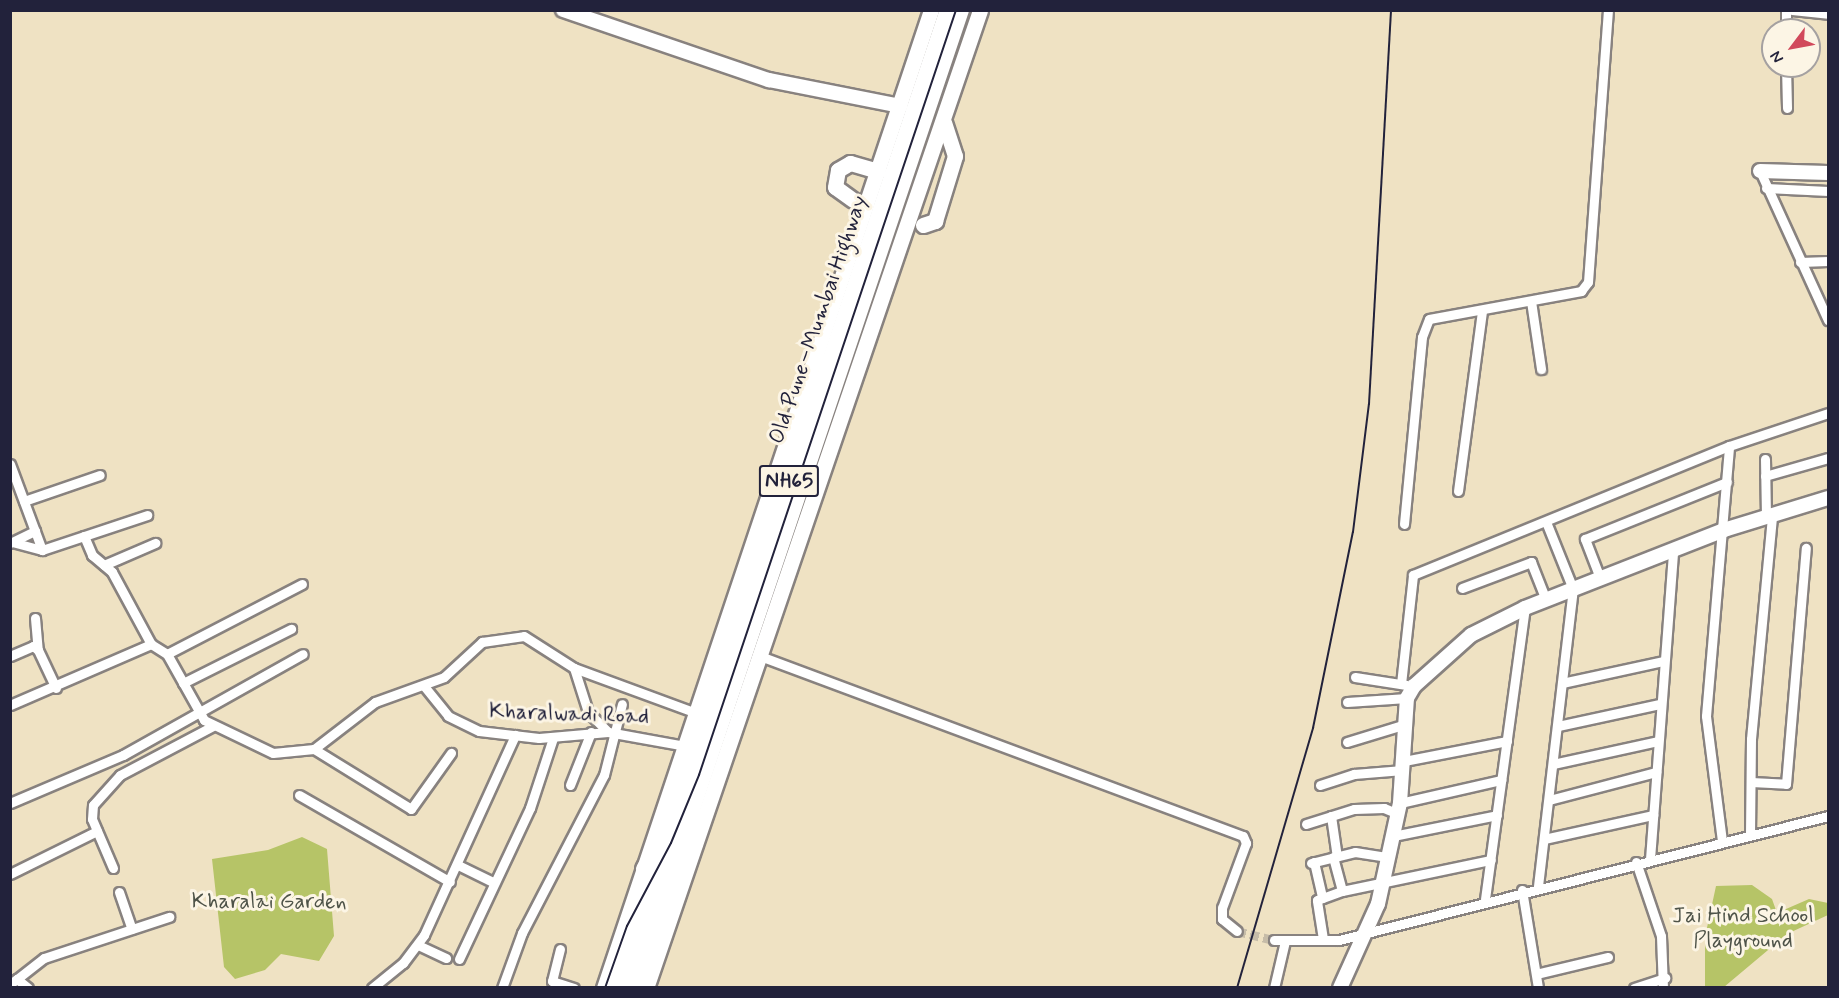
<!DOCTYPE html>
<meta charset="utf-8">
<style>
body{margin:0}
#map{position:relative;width:1839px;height:998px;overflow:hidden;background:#efe2c3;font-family:Mynerve,sans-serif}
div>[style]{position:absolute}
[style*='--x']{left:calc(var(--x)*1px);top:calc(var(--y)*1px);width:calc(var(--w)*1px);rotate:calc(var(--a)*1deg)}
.green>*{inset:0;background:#b6c467}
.street-tunnel>*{height:9px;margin-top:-4.5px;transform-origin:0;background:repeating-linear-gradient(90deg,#c6bca8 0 9px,transparent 0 13.5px)}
.roads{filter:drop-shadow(2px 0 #88827f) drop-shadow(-2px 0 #88827f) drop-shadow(0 2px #88827f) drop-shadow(0 -2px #88827f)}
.street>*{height:9px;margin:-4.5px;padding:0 4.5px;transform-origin:4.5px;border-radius:4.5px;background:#fff}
.secondary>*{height:14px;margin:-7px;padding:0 7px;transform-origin:7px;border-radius:7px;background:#fff}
.primary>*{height:15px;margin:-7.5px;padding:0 7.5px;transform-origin:7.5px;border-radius:7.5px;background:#fff}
.highway>*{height:16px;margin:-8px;padding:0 8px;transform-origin:8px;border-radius:8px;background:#fff}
.rail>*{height:2px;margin:-1px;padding:0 1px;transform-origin:1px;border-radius:1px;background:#22223b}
span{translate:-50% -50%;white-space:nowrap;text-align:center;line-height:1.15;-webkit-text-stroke:6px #fcf5e5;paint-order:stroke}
.shield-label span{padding:2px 4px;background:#fcf5e5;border:2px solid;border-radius:4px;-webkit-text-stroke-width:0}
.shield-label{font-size:21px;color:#22223b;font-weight:700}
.street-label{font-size:22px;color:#22223b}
.park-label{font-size:22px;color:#4e5348}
.frame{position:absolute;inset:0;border:12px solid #22223b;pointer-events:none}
.north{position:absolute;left:1761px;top:18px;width:60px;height:60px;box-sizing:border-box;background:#fcf5e5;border:2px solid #a5a1a1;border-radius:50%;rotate:238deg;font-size:16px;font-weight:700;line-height:24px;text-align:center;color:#22223b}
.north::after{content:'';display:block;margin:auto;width:21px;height:27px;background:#d1495b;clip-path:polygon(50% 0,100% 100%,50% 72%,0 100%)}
</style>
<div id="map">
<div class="green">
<div style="clip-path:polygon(302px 837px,327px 849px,334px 936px,319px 961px,281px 954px,265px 970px,235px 979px,224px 967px,212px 859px,268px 850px)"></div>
<div style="clip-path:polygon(1752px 885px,1772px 899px,1777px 913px,1809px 899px,1828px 903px,1828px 915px,1787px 934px,1724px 987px,1705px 987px,1705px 937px,1716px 886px)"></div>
</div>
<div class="street-tunnel">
<div style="--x:1237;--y:931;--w:38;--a:14"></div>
</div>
<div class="roads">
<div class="street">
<div style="--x:1786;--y:10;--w:20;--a:90"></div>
<div style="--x:1792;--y:10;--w:36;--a:6"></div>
<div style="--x:1786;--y:66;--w:42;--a:88.6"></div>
<div style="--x:1760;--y:171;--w:164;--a:65.5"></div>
<div style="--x:1766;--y:188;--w:62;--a:2.8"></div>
<div style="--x:1800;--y:262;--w:28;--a:-2"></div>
<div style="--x:1531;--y:301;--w:69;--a:81.6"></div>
<div style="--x:1765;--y:459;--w:58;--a:89"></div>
<div style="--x:10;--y:464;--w:92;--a:69.6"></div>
<div style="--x:1765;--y:476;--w:66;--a:-15.9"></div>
<div style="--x:1458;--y:491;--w:181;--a:-82.4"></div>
<div style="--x:24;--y:501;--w:80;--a:-18.9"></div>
<div style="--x:1404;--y:524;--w:188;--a:-84.5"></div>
<div style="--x:1422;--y:337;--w:19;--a:-69"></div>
<div style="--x:1429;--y:319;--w:155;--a:-10.4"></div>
<div style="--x:1581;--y:291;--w:11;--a:-52"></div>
<div style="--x:1588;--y:282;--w:273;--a:-85.8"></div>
<div style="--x:84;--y:536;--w:21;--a:67"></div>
<div style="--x:92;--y:555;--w:26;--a:40"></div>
<div style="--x:112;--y:572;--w:82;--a:61.6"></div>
<div style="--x:151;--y:644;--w:19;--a:32"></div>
<div style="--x:167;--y:654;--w:76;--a:60.7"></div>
<div style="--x:204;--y:720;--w:76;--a:25.6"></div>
<div style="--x:273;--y:753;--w:41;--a:-5.6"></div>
<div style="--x:314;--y:749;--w:77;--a:-37.6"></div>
<div style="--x:375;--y:702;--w:73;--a:-19.9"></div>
<div style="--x:444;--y:677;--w:52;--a:-42.6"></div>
<div style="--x:482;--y:642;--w:42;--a:-8.1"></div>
<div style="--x:524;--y:636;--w:59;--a:32.6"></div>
<div style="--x:574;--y:668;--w:130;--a:20.2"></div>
<div style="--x:12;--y:542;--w:31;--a:15"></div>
<div style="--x:42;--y:550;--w:111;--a:-18.4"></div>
<div style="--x:10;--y:543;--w:28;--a:-26"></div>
<div style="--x:104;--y:565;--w:56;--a:-23.3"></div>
<div style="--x:1600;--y:578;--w:42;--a:-111"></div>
<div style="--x:1585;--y:539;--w:153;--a:-21.9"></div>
<div style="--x:1462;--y:588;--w:74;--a:-20.6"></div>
<div style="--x:1531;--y:562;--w:41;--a:68.5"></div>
<div style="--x:35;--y:618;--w:32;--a:85"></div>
<div style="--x:167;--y:654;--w:152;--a:-27.4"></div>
<div style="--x:10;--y:656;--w:25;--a:-23"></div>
<div style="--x:33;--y:646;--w:6;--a:39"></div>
<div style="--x:38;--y:650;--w:42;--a:64.7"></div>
<div style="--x:760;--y:656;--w:515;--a:20.44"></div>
<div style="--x:1243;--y:836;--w:8;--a:67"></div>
<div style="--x:1246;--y:843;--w:69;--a:110.3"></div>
<div style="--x:1222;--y:908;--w:11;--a:90"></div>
<div style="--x:1222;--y:919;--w:19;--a:39"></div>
<div style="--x:574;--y:668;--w:46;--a:72.3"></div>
<div style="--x:588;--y:712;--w:28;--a:45"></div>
<div style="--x:1355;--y:677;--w:52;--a:8.9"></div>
<div style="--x:183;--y:683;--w:121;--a:-26.6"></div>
<div style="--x:1562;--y:683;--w:103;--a:-12.3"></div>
<div style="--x:1401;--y:684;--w:110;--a:-83.7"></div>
<div style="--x:1413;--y:575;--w:341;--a:-22.2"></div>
<div style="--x:1729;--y:446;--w:104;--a:-18.4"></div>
<div style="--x:424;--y:686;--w:38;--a:51"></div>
<div style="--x:448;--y:716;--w:34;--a:26"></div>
<div style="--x:479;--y:731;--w:60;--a:6.7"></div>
<div style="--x:539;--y:738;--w:69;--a:-5"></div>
<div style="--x:608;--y:732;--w:78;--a:10.3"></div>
<div style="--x:1347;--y:702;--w:60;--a:-3.8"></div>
<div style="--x:10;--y:705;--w:154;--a:-23.4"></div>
<div style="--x:1558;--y:726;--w:104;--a:-12.2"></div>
<div style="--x:1347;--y:742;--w:62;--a:-17"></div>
<div style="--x:314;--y:749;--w:114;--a:31.7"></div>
<div style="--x:411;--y:809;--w:69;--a:-54.5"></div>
<div style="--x:1404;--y:761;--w:105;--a:-11"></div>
<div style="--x:1553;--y:764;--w:107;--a:-12.4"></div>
<div style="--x:1751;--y:782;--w:35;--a:3"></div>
<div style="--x:1786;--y:784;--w:237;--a:-85.2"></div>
<div style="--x:570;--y:785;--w:57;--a:-68.4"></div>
<div style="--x:1320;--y:785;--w:36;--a:-18"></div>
<div style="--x:1354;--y:774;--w:49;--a:-4.7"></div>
<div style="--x:299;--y:795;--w:174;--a:29.9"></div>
<div style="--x:1549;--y:800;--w:111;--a:-14.7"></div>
<div style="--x:10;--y:803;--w:123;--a:-23"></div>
<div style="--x:123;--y:755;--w:206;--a:-29.3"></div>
<div style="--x:1400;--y:803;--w:104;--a:-12.8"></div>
<div style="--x:1331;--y:816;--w:41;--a:81.7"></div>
<div style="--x:1306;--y:824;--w:50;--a:-17.4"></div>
<div style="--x:1354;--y:809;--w:30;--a:-2"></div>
<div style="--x:1384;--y:808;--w:15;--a:23"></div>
<div style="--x:1750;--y:834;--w:95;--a:-89.4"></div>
<div style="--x:1751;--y:739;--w:225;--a:-84.6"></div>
<div style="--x:1393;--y:836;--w:106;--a:-11.4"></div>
<div style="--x:1544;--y:839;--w:112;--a:-12.4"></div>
<div style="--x:1722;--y:841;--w:126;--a:-97.3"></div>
<div style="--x:1706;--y:716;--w:271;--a:-85.1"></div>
<div style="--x:1333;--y:857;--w:35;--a:75"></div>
<div style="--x:1342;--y:891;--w:152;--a:-11.8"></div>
<div style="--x:1650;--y:859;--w:310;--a:-85.7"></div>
<div style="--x:1314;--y:862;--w:37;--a:77"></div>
<div style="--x:1636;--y:862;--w:78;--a:71.3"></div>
<div style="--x:1661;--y:936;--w:52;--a:87.8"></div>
<div style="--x:1311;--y:863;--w:45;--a:-14"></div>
<div style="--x:1355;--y:852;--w:33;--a:9"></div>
<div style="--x:458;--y:865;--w:39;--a:26"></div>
<div style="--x:113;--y:868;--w:53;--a:-113.2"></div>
<div style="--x:92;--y:819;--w:14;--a:-86"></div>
<div style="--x:93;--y:805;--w:40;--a:-48"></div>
<div style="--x:120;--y:775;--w:105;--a:-27.8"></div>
<div style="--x:10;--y:874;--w:97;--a:-26.3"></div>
<div style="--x:1538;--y:886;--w:299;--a:-83.3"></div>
<div style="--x:1573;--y:589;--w:72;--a:-111.9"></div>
<div style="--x:1522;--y:890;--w:99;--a:80.7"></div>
<div style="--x:119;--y:892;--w:39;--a:71"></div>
<div style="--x:1485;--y:899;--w:294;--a:-82.2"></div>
<div style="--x:1323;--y:939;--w:39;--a:-99"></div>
<div style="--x:1317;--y:900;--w:27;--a:-20"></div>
<div style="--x:1274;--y:940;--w:65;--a:0"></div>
<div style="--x:1339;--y:940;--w:504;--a:-14.23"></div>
<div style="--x:418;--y:945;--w:31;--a:25"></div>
<div style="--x:560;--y:949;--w:33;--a:104"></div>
<div style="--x:552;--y:981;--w:23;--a:18"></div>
<div style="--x:459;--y:959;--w:167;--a:-64.8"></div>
<div style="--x:530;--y:808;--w:74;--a:-71.8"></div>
<div style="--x:1536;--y:974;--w:74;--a:-13.3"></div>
<div style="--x:17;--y:979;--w:34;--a:-38"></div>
<div style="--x:44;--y:958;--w:132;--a:-18.2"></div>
<div style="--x:10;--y:984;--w:9;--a:-36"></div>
<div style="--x:17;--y:979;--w:14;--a:39"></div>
<div style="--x:372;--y:988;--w:40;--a:-39"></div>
<div style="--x:403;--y:963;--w:35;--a:-53"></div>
<div style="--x:424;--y:935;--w:220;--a:-65.5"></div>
<div style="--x:502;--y:988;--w:59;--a:-70"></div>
<div style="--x:522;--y:933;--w:178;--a:-62.6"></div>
<div style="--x:604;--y:775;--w:73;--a:-75.8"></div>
<div style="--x:1274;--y:988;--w:48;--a:-76.8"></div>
<div style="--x:1634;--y:988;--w:33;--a:-18"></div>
</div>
<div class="secondary">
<div style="--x:563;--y:10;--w:218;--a:18.8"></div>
<div style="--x:769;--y:80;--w:134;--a:11.2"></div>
<div style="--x:1760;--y:171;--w:68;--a:1.7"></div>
<div style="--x:1340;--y:988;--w:92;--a:-65.7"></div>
<div style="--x:1378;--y:904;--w:103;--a:-77.7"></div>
<div style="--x:1400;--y:803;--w:105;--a:-86.2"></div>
<div style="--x:1407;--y:698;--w:14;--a:-60"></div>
<div style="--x:1414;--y:686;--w:76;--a:-41.8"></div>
<div style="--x:1471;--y:635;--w:60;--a:-26.6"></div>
<div style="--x:1525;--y:608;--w:214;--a:-21.4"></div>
<div style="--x:1724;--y:530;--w:109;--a:-17.1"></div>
</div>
<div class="primary">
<div style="--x:853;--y:200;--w:22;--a:-144"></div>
<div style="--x:835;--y:187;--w:17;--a:-80"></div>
<div style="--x:838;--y:170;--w:14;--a:-30"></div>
<div style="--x:850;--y:163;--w:29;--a:16"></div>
<div style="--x:923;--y:225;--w:13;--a:-18"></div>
<div style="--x:935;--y:221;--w:68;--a:-72.9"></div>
<div style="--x:955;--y:156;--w:35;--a:-108"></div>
<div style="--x:604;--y:988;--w:1031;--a:-71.51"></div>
<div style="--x:646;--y:988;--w:1033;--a:-71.14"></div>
</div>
<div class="highway">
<div style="--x:695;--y:844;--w:27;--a:-88"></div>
<div style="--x:644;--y:869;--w:31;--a:-59"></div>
<div style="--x:619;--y:988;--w:1032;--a:-71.41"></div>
<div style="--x:632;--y:988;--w:1032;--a:-71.41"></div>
</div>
</div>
<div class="rail">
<div style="--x:605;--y:988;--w:66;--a:-70.5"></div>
<div style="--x:627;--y:926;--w:94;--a:-62.1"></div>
<div style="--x:671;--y:843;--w:74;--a:-67.6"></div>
<div style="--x:699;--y:775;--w:807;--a:-71.43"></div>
<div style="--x:1237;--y:988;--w:271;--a:-73.7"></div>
<div style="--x:1313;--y:728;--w:200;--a:-78.5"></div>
<div style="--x:1353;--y:532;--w:129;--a:-82.9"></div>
<div style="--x:1369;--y:404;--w:395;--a:-86.8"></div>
</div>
<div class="shield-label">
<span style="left:789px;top:481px">NH65</span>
</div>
<div class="street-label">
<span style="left:819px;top:320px;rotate:-71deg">Old Pune–Mumbai Highway</span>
<span style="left:569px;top:715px;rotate:2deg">Kharalwadi Road</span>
</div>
<div class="park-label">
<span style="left:269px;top:903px">Kharalai Garden</span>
<span style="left:1743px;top:929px">Jai Hind School<br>Playground</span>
</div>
<div class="frame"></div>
<div class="north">N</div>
</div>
